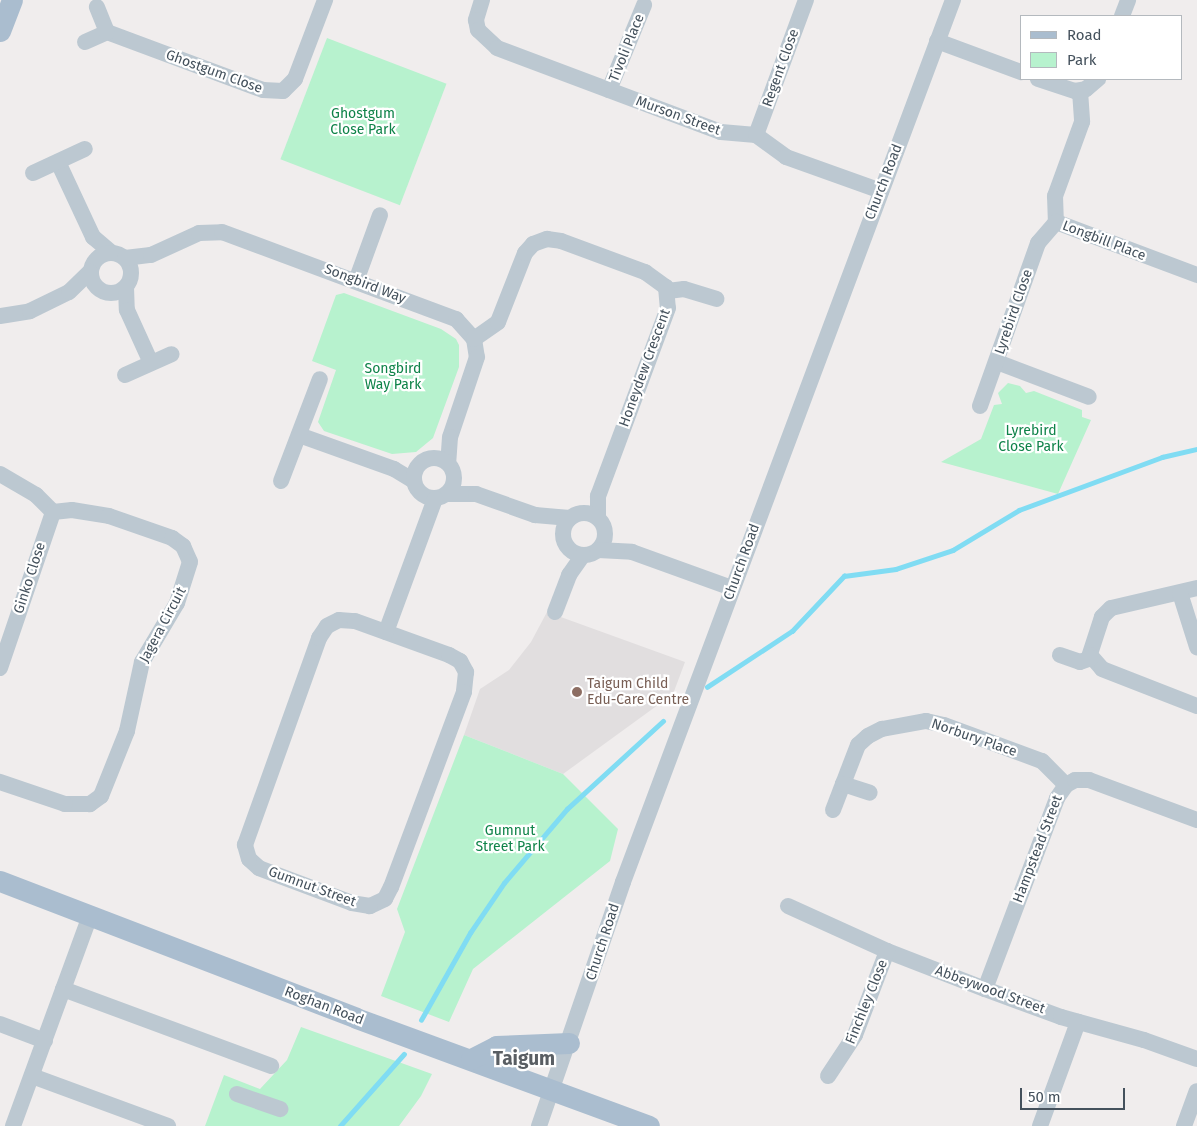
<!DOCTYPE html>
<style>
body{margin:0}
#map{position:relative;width:1197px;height:1126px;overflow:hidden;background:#f0eded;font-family:"Fira Sans",sans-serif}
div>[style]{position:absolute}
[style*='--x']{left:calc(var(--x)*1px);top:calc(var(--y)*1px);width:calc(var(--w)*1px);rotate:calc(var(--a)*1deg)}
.education>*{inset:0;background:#e1dedf}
.green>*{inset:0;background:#b7f2ce;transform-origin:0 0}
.stream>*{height:4.5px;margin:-2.25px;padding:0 2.25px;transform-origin:2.25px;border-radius:2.25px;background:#80dcf3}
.minor>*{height:16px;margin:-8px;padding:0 8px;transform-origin:8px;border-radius:8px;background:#bcc8d1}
.minor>.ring{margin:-8px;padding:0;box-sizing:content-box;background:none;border:16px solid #bcc8d1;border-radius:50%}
.major>*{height:21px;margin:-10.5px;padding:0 10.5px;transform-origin:10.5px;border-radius:10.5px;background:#aabdcf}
.dots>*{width:14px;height:14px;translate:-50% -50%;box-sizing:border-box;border:2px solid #fff;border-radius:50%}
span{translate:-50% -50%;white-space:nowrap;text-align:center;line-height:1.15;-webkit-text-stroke:4.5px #fff;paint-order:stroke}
.street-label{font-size:14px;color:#44515c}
.park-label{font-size:14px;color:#0f8349}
.education-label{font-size:14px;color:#785e54}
.left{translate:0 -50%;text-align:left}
.district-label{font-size:19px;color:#595e63;font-weight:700}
.legend{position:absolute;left:1020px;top:15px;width:162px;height:65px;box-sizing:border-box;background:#fff;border:1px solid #b4b9be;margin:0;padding:6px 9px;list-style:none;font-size:15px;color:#44515c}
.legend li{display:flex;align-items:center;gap:10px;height:25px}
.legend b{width:25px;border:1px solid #b4b9be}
.scale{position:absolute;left:1020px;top:1088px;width:105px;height:22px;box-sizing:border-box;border:2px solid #44515c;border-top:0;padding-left:6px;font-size:15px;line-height:18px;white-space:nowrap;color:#44515c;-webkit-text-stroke:4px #fff;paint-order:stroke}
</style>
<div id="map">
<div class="education">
<div style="clip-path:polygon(547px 612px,685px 662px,673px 694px,563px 774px,464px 735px,480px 689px,509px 670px,531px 642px)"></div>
</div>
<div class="green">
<div style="left:327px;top:38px;width:128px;height:130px;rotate:21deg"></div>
<div style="clip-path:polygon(344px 293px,441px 329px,456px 339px,459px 345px,459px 367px,437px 427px,433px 438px,416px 452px,392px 454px,324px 431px,318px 422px,336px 370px,312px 361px,336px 295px)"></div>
<div style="clip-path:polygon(1008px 383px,1020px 386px,1026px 393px,1034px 391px,1082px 410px,1082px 417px,1091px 420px,1058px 494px,941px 462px,981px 439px,994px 405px,1002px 404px,998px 393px)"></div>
<div style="clip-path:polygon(464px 735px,563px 774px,618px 829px,610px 861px,473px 969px,449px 1022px,381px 996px,405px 932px,397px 909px)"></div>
<div style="clip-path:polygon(301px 1027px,432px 1074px,421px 1096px,399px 1126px,205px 1126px,224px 1075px,260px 1089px,287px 1060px)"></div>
</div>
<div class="stream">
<div style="--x:707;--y:687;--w:102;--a:-33.4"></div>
<div style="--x:792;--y:631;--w:76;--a:-46.6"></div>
<div style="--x:844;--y:576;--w:52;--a:-7.7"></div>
<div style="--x:896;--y:569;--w:60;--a:-18.4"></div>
<div style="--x:953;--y:550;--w:77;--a:-31.2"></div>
<div style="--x:1019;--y:510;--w:153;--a:-20.3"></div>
<div style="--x:1162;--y:457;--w:36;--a:-13"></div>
<div style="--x:421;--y:1020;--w:100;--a:-60.6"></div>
<div style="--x:470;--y:933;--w:60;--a:-55.8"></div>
<div style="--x:504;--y:883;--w:97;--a:-49.6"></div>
<div style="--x:567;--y:809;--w:130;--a:-42.5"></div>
<div style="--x:340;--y:1126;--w:96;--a:-48.4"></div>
</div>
<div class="minor">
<div style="--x:482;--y:0;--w:21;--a:107"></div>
<div style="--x:476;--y:20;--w:10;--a:79"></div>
<div style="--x:478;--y:30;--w:26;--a:43"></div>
<div style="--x:497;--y:48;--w:239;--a:20.6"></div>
<div style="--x:721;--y:132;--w:35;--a:5"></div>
<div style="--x:756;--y:135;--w:37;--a:36"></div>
<div style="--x:786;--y:157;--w:101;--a:19.7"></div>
<div style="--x:1122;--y:16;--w:17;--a:-69"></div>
<div style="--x:107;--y:32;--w:166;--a:20.4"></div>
<div style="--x:263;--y:90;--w:20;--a:3"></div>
<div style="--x:283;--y:91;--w:17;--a:-45"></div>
<div style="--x:295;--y:79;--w:85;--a:-69.2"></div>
<div style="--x:937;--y:41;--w:90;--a:20.3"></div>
<div style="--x:85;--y:42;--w:24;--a:-24"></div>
<div style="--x:107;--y:32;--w:27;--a:-112"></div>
<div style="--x:1038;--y:79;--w:39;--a:18"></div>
<div style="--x:1075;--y:91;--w:11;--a:-10"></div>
<div style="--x:1086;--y:89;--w:16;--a:-40"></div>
<div style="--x:609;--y:90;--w:92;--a:-67.6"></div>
<div style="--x:1080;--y:91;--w:31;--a:86"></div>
<div style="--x:1082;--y:122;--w:79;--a:110"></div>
<div style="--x:1055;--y:196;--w:26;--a:88"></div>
<div style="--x:1056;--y:222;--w:151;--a:20.6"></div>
<div style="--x:756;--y:135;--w:144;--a:-69.7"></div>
<div style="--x:58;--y:162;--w:83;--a:65"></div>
<div style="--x:93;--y:237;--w:23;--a:40"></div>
<div style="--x:33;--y:173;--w:57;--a:-24.8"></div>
<div class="ring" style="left:91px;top:253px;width:24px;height:24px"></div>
<div style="--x:125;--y:258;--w:26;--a:-7"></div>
<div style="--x:151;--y:255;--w:53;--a:-24.6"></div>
<div style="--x:199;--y:233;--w:23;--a:-2"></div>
<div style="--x:222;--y:232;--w:250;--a:20.4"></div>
<div style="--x:456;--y:319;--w:27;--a:48"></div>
<div style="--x:474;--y:339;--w:18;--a:81"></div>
<div style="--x:477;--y:357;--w:84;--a:108.6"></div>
<div style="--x:450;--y:437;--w:26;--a:94"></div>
<div style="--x:356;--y:281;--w:70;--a:-70"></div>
<div style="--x:126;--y:287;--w:23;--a:88"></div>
<div style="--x:127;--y:310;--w:58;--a:65.6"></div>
<div style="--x:668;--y:291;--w:16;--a:-7"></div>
<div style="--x:684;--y:289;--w:34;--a:17"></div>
<div style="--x:0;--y:316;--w:30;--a:-9"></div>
<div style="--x:30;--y:311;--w:43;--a:-26"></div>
<div style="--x:69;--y:292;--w:29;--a:-44"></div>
<div style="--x:474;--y:339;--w:29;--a:-35"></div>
<div style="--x:498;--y:322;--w:74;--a:-68.6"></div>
<div style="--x:525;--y:253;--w:12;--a:-48"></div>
<div style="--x:533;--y:244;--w:15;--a:-20"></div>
<div style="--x:547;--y:239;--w:14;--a:8"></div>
<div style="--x:561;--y:241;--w:90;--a:20.3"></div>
<div style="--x:645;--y:272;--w:26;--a:36"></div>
<div style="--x:666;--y:287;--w:21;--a:85"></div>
<div style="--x:668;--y:308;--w:201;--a:110.4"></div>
<div style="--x:598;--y:496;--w:22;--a:90"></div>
<div style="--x:997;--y:362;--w:98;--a:20.8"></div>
<div style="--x:125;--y:375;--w:51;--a:-24.1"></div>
<div style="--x:980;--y:406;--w:173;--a:-70.4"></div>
<div style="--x:1038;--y:243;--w:28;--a:-49"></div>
<div style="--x:299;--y:435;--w:101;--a:19.7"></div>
<div style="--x:394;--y:469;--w:23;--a:31"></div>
<div class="ring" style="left:414px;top:458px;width:24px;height:24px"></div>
<div style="--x:0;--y:474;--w:42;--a:30.3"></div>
<div style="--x:36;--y:495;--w:24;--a:45"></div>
<div style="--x:53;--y:512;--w:19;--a:-6"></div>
<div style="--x:72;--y:510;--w:37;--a:9"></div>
<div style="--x:109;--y:516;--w:67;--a:19.2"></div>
<div style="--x:172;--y:538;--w:14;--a:36"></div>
<div style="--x:183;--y:546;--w:17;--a:66"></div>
<div style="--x:190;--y:562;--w:43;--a:107.6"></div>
<div style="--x:177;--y:603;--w:69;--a:120.7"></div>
<div style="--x:142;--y:662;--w:71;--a:102.3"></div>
<div style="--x:127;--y:731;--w:70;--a:111.8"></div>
<div style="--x:101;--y:796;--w:14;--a:144"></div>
<div style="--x:90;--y:804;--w:25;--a:180"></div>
<div style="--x:65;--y:804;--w:69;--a:-161.3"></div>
<div style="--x:281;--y:481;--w:109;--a:-69.1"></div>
<div style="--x:448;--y:494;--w:28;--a:0"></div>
<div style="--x:476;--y:494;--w:63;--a:19.6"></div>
<div style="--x:535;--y:515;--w:35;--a:5"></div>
<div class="ring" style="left:563px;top:513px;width:26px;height:26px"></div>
<div style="--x:598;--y:550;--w:34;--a:3"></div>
<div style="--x:632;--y:552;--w:106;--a:19.8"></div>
<div style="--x:1197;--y:588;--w:88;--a:166.9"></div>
<div style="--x:1111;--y:608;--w:13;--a:135"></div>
<div style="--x:1102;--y:617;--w:40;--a:108"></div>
<div style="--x:1090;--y:655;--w:18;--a:49"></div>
<div style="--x:1102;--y:669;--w:102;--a:21.3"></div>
<div style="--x:1180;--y:593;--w:57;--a:72.5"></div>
<div style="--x:555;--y:612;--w:40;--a:-69"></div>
<div style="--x:569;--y:575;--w:24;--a:-55"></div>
<div style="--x:339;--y:620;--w:16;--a:4"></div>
<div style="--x:355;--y:621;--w:100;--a:19.9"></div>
<div style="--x:449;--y:655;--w:13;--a:29"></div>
<div style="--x:460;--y:661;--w:13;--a:61"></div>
<div style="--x:466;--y:672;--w:20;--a:96"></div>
<div style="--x:464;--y:692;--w:208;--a:110.5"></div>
<div style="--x:391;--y:887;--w:13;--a:117"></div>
<div style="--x:385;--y:899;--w:17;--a:155"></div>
<div style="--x:370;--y:906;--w:18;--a:-171"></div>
<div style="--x:352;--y:903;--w:99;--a:-159.4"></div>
<div style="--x:259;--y:868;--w:13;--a:-138"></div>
<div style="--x:249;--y:859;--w:15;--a:-106"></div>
<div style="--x:245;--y:845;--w:220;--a:-70.3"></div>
<div style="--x:319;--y:638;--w:14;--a:-56"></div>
<div style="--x:327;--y:626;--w:13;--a:-27"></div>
<div style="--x:386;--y:632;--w:142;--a:-69.8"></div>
<div style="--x:1060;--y:655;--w:21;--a:19"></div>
<div style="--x:1080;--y:662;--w:12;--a:-20"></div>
<div style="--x:0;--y:668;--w:165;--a:-71.2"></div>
<div style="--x:843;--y:784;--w:42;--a:-69"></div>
<div style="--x:858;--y:745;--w:13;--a:-42"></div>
<div style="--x:868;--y:736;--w:16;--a:-27"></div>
<div style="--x:882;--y:729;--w:45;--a:-10.3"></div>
<div style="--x:926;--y:721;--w:18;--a:13"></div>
<div style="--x:944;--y:725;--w:104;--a:20.2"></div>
<div style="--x:1042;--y:761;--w:34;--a:45"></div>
<div style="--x:833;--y:810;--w:28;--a:-69"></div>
<div style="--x:843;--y:784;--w:28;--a:18"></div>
<div style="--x:788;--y:906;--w:109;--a:24.4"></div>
<div style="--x:887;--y:951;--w:105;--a:21.2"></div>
<div style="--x:985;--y:989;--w:81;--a:20.2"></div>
<div style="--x:1061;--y:1017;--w:86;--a:15.5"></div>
<div style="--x:1144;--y:1040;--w:56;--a:19.7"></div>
<div style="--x:63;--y:989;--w:222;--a:20.3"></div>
<div style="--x:985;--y:989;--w:204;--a:-69.3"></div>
<div style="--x:1057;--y:798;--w:16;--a:-55"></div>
<div style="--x:1066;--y:785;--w:10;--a:-29"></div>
<div style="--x:1075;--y:780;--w:14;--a:0"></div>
<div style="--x:1089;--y:780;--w:115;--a:20.3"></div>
<div style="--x:0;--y:1024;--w:48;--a:20.7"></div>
<div style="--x:32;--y:1076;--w:145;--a:20.2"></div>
<div style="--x:828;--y:1076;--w:49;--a:-56.6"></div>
<div style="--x:855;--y:1035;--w:90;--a:-69.1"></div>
<div style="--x:237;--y:1094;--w:46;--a:19.2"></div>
<div style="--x:13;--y:1126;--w:224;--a:-69.9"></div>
<div style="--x:539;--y:1126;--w:258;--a:-71"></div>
<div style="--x:623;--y:882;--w:942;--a:-69.49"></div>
<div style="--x:1040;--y:1126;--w:111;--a:-69.9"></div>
<div style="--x:1184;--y:1126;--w:37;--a:-70"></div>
</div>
<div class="major">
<div style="--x:0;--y:31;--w:33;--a:-69"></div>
<div style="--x:0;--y:881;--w:381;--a:21"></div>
<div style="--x:356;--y:1018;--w:312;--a:20.2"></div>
<div style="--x:471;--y:1059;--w:28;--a:-27"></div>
<div style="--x:496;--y:1046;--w:73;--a:-2.4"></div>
</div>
<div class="dots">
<div style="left:577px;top:692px;background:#8d6e63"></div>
</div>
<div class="street-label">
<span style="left:627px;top:48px;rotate:-68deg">Tivoli Place</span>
<span style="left:781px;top:68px;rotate:-70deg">Regent Close</span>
<span style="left:214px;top:72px;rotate:20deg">Ghostgum Close</span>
<span style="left:678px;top:116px;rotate:20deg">Murson Street</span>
<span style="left:884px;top:182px;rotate:-69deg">Church Road</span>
<span style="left:1104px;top:241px;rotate:21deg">Longbill Place</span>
<span style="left:365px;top:284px;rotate:21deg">Songbird Way</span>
<span style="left:1014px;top:312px;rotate:-71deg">Lyrebird Close</span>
<span style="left:645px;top:368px;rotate:-70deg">Honeydew Crescent</span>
<span style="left:742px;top:562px;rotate:-70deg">Church Road</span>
<span style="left:30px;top:578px;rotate:-72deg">Ginko Close</span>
<span style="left:163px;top:625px;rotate:-62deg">Jagera Circuit</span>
<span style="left:974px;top:738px;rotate:19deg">Norbury Place</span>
<span style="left:1038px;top:849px;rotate:-69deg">Hampstead Street</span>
<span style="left:312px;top:887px;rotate:20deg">Gumnut Street</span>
<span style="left:603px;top:942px;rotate:-72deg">Church Road</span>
<span style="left:990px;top:990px;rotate:20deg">Abbeywood Street</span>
<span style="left:867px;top:1002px;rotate:-68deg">Finchley Close</span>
<span style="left:324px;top:1006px;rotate:21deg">Roghan Road</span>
</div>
<div class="park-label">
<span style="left:363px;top:122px">Ghostgum<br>Close Park</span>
<span style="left:393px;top:377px">Songbird<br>Way Park</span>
<span style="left:1031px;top:439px">Lyrebird<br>Close Park</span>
<span style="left:510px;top:839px">Gumnut<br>Street Park</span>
</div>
<div class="education-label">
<span class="left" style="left:587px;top:692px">Taigum Child<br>Edu-Care Centre</span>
</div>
<div class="district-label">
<span style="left:524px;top:1059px">Taigum</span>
</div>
<ul class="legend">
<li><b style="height:6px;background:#aabdcf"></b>Road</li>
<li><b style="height:14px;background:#b7f2ce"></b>Park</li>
</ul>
<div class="scale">50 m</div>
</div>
